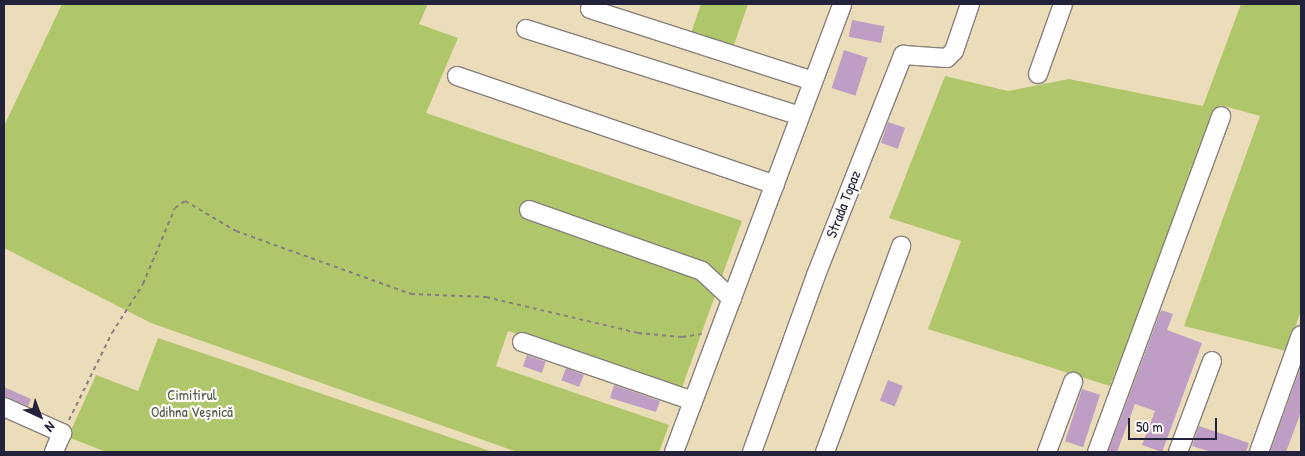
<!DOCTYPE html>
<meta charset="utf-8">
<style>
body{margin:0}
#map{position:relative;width:1305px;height:456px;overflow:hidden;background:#ecddba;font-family:"Patrick Hand",sans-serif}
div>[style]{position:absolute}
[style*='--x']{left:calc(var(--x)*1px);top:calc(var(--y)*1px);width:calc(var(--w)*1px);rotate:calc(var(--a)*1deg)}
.green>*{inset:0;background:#afc66b}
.building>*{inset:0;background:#be9ec5;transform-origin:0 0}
.path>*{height:2px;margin-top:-1px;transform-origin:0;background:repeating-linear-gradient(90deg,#87807a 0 4px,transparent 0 8px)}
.roads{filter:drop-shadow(1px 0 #87807a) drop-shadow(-1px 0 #87807a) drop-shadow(0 1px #87807a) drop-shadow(0 -1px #87807a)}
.minor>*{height:18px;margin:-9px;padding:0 9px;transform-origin:9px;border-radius:9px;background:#fff}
span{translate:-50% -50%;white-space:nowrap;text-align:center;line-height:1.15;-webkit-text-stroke:4.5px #fdfcf7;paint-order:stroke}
.street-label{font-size:15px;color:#22223b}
.park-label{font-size:15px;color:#535b4c}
.frame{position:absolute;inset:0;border:5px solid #22223b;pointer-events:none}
.north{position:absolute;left:15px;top:391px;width:50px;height:50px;-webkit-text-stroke:4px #fdfcf7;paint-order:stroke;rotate:137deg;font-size:14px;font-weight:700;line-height:20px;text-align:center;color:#22223b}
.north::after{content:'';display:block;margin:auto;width:18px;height:22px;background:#22223b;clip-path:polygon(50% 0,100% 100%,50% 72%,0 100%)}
.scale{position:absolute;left:1128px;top:418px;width:89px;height:22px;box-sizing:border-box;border:2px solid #22223b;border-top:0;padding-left:6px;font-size:15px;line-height:18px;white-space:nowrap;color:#22223b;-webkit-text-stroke:4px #fdfcf7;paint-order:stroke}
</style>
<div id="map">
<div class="green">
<div style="clip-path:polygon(62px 4px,428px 4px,419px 24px,458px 38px,426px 113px,742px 221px,681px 390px,508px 331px,496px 366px,669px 425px,659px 452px,517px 452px,151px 323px,4px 248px,4px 126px)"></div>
<div style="clip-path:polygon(701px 4px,748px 4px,733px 48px,691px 33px)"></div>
<div style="clip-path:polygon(1241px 4px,1301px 4px,1301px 311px,1286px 351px,1184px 326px,1260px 116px,1220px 105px,1110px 386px,928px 329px,961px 241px,889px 218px,945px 76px,1008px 91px,1069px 79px,1203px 106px)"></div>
<div style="clip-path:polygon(158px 338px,493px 452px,106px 452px,68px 437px,96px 375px,138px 391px)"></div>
</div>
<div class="building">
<div style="left:852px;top:20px;width:33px;height:17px;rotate:11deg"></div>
<div style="left:844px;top:50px;width:25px;height:40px;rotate:18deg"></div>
<div style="left:888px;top:122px;width:18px;height:22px;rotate:19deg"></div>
<div style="clip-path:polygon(1161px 310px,1173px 314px,1167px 330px,1202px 343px,1174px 420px,1162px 452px,1142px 445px,1155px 411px,1135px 404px,1117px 452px,1108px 452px)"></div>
<div style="left:527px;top:355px;width:20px;height:12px;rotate:20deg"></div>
<div style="clip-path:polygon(1301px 366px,1301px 411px,1298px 420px,1286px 452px,1270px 452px)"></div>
<div style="left:566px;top:368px;width:19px;height:13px;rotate:21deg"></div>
<div style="left:888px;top:380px;width:16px;height:22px;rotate:22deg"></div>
<div style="clip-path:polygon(614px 385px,660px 401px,656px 412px,610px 398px)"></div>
<div style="clip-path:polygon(4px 387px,31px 399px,28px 406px,4px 396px)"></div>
<div style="left:1082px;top:389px;width:19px;height:55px;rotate:18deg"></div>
<div style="clip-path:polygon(1199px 426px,1249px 443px,1246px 452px,1211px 452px,1192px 446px)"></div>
</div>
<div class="path">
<div style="--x:69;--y:420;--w:97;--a:-63.7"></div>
<div style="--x:112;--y:333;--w:58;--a:-57.7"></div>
<div style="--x:143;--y:284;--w:82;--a:-67.2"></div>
<div style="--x:175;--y:208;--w:12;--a:-35"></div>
<div style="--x:185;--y:201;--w:59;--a:30.5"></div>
<div style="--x:236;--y:231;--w:186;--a:19.8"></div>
<div style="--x:411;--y:294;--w:75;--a:2.3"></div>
<div style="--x:486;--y:297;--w:156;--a:13.3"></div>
<div style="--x:638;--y:333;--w:44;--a:5.2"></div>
<div style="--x:682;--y:337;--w:20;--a:-9"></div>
</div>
<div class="roads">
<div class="minor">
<div style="--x:590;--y:9;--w:234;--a:17.9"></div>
<div style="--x:526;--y:29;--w:287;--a:17.6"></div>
<div style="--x:1038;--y:74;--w:74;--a:-70.3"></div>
<div style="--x:457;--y:76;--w:336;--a:18.9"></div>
<div style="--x:529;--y:210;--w:183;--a:19.4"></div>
<div style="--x:702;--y:271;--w:41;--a:43"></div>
<div style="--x:522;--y:342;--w:181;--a:19"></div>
<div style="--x:4;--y:407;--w:64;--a:24.1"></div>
<div style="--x:62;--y:433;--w:21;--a:113"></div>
<div style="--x:674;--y:452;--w:478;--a:-69.4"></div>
<div style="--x:752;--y:452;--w:188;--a:-70.1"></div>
<div style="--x:816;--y:275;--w:237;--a:-68.4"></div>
<div style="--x:903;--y:55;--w:44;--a:3.9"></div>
<div style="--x:947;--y:58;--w:10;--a:-45"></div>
<div style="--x:954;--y:51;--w:50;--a:-71.2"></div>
<div style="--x:825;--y:452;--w:220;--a:-69.7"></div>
<div style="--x:1047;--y:452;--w:75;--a:-69.6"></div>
<div style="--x:1097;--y:452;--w:358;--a:-69.7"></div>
<div style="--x:1178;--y:452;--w:97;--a:-69.5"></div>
<div style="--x:1259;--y:452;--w:124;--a:-70.3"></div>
</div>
</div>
<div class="street-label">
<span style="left:843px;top:204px;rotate:-69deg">Strada Topaz</span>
</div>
<div class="park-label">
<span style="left:192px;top:403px">Cimitirul<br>Odihna Veșnică</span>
</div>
<div class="frame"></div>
<div class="north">N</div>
<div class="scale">50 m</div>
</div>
